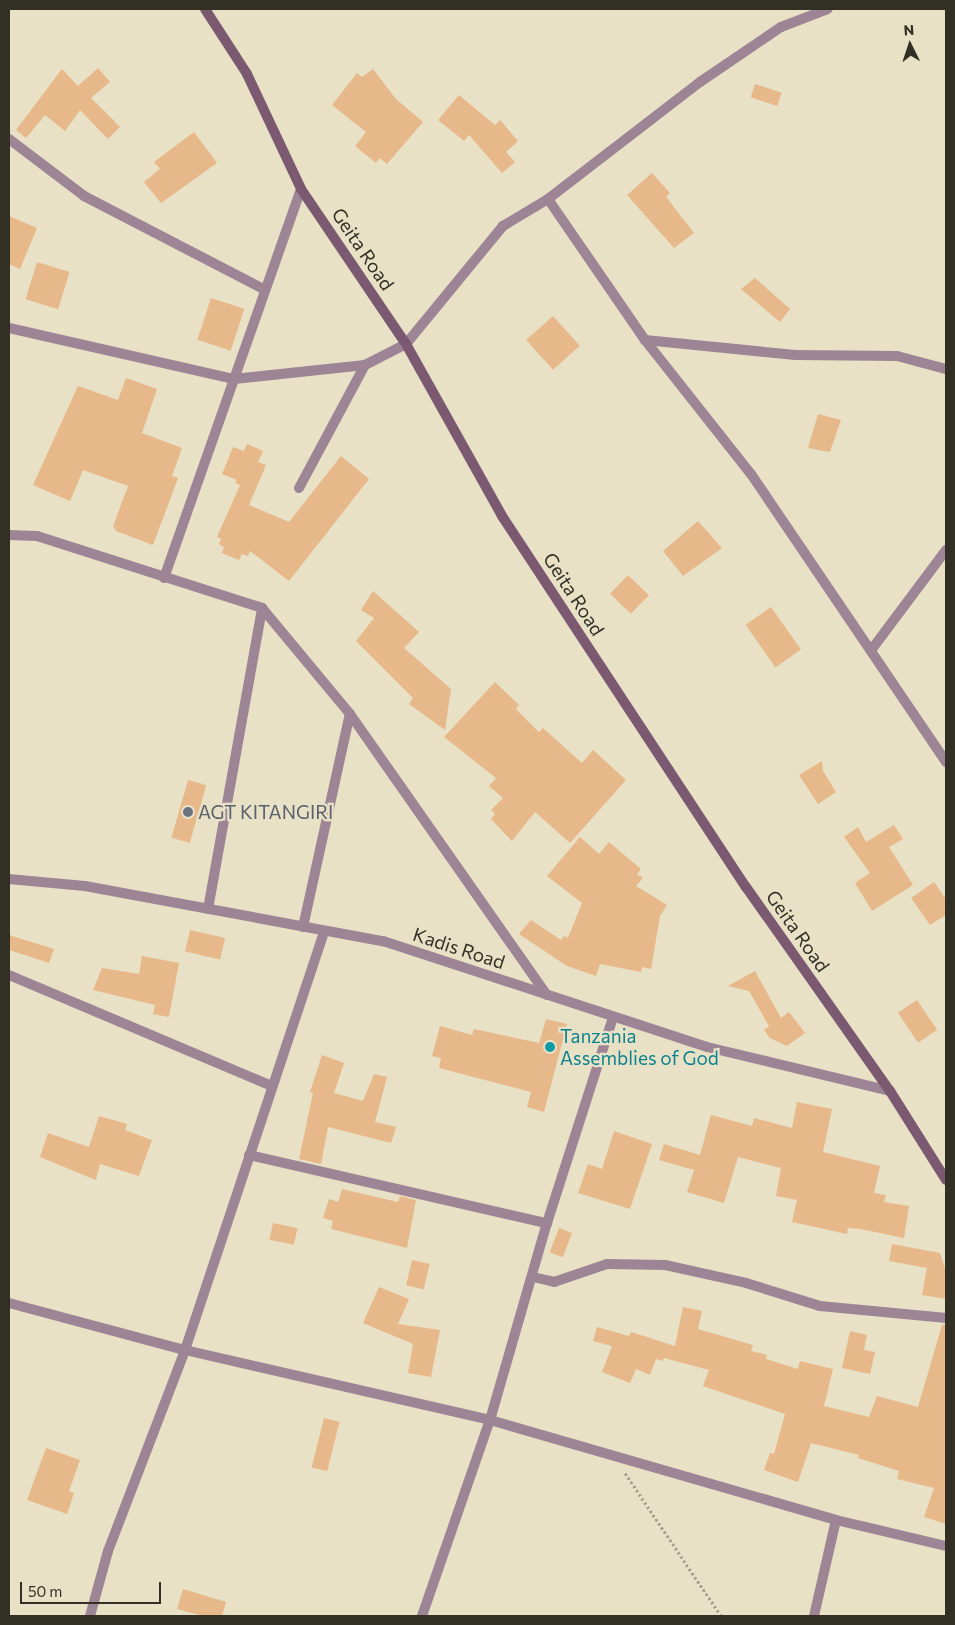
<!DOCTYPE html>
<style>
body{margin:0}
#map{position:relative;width:955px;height:1625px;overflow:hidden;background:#e8e1c6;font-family:Commissioner,sans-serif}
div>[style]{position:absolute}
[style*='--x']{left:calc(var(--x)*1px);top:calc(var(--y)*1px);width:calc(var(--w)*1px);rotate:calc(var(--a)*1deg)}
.building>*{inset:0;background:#e7b889;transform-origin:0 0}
.path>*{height:3px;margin-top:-1.5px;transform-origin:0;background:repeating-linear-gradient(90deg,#a6a08c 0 2.5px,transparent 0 5px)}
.street>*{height:10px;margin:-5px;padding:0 5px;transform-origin:5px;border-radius:5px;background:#9d8595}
.secondary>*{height:10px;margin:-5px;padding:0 5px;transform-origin:5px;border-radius:5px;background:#7b5971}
.dots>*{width:14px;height:14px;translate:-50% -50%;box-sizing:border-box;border:2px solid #e8e1c6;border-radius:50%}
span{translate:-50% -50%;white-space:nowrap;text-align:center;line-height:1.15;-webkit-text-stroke:4.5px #e8e1c6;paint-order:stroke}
.street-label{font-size:19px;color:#322f25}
.worship-label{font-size:19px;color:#5b616d}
.left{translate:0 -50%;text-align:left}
.culture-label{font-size:19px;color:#0d838f}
.frame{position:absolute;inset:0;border:10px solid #322f25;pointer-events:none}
.north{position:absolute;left:885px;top:20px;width:50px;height:50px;-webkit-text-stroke:4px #e8e1c6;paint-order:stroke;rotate:356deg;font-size:14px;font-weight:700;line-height:20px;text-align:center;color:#322f25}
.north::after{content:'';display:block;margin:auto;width:18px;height:22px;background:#322f25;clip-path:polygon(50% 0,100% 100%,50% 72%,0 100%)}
.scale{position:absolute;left:20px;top:1582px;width:141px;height:22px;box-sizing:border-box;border:2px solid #322f25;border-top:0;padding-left:6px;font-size:15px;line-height:18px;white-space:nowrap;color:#322f25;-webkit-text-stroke:4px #e8e1c6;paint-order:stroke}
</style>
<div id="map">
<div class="building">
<div style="clip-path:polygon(98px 68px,110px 82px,91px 98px,120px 127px,108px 139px,80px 110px,65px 131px,45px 115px,26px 138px,16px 130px,62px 69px,78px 86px)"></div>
<div style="clip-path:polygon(373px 69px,396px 99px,423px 122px,387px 164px,380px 158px,376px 163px,355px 146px,366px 132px,332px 105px,357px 73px,362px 77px)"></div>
<div style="left:755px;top:84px;width:28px;height:14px;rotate:18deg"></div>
<div style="clip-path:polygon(459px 95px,495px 125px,500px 120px,518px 141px,506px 152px,515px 162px,502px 173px,469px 135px,464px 141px,438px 120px)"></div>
<div style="clip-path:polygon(194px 132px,217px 163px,161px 203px,144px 182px,160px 169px,154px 162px)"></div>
<div style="clip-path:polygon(652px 173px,670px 193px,666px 197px,694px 233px,674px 248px,627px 195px)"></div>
<div style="clip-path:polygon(9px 216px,37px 228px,20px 269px,9px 264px)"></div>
<div style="left:37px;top:262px;width:34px;height:39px;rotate:17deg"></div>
<div style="clip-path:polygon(755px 278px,790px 309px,780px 322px,741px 289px)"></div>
<div style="left:211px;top:298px;width:35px;height:44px;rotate:18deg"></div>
<div style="left:553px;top:316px;width:40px;height:36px;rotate:48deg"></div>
<div style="clip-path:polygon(126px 378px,157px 389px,142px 433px,182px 448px,172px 476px,178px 478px,153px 545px,116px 531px,113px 526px,128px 486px,83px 470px,70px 501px,33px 485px,78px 386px,118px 400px)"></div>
<div style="clip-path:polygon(818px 414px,841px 420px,830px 452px,808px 448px)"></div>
<div style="clip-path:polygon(247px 444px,263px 451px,258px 462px,266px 465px,249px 505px,289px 522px,341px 456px,369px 479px,289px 581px,250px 551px,248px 556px,242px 554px,239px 560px,222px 553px,224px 547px,219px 544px,221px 539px,217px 537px,240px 485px,235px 483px,237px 480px,222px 474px,233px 447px,244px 451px)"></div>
<div style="clip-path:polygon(698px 521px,722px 548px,683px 576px,663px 551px)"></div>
<div style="left:628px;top:575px;width:29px;height:26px;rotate:44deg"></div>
<div style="clip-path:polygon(373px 591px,419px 632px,404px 648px,451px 689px,445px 730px,409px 704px,413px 698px,356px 641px,374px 618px,361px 610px)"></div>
<div style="left:771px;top:607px;width:52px;height:31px;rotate:55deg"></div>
<div style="clip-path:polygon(495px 682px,519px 705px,516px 709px,539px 732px,543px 728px,582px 763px,593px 750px,626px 780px,570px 843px,535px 812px,512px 841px,491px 819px,495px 814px,491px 810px,503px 798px,489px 786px,496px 778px,444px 737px)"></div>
<div style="clip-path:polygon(822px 761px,823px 771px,836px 792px,818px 804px,799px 775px)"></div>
<div style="left:188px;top:780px;width:19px;height:60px;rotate:16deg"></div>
<div style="clip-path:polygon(894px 825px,903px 839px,889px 847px,913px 885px,872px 911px,855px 883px,870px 873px,844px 837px,858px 827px,866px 842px)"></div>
<div style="clip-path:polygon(580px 837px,599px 854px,609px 842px,641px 869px,637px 874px,643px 878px,636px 886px,667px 905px,660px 916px,651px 969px,642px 967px,641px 972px,600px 964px,596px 976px,567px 966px,519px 934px,531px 920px,561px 940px,564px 936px,568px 938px,582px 903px,547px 876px)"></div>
<div style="clip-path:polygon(934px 882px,946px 899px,946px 915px,930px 925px,911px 898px)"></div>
<div style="left:190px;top:930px;width:36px;height:22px;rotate:13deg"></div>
<div style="clip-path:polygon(9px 935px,54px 949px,49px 963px,9px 950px)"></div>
<div style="clip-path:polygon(142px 956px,179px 963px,169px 1017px,153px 1014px,155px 1005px,93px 990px,102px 968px,139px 974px)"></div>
<div style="clip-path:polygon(755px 971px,781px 1018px,789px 1012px,805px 1033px,787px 1046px,770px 1038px,764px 1030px,769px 1026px,749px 991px,728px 986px)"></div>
<div style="left:917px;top:1000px;width:36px;height:23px;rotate:56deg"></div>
<div style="clip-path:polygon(546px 1019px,567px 1024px,544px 1112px,527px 1107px,531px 1092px,439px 1068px,441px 1058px,432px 1056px,440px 1026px,472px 1035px,474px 1029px,539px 1043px)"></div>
<div style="clip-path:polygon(322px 1055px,344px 1063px,334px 1093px,363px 1101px,374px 1074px,387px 1077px,375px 1122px,396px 1127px,391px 1143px,328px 1127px,321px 1164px,299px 1159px,313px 1093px,310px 1092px)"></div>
<div style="clip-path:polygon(797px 1102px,832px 1109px,823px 1152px,880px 1166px,874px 1193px,886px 1195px,884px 1202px,909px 1206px,904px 1238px,860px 1229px,848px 1228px,847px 1234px,792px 1222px,797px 1200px,776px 1196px,781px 1168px,738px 1157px,724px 1203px,687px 1192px,694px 1170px,659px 1160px,664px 1144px,700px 1155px,711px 1115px,752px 1126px,754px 1118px,792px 1128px)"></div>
<div style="clip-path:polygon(99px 1116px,127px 1124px,125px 1130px,152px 1140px,139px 1176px,100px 1164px,96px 1180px,40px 1157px,48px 1133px,89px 1147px)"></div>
<div style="clip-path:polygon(614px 1131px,652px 1144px,630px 1209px,578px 1193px,588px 1164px,602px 1169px)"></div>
<div style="clip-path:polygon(342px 1189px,398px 1202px,400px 1196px,416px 1200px,407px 1248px,331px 1229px,333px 1221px,323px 1218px,329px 1199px,338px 1202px)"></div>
<div style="left:273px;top:1223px;width:25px;height:17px;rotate:12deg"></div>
<div style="left:559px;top:1228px;width:14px;height:26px;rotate:21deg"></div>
<div style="clip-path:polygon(892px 1244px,940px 1253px,946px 1271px,946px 1299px,922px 1295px,927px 1268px,889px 1261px)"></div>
<div style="left:412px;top:1260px;width:18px;height:26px;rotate:13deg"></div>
<div style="clip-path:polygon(379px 1287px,409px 1299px,398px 1324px,440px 1330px,431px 1377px,408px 1373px,413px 1344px,363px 1323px)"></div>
<div style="clip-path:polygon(683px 1307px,702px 1311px,698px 1329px,753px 1345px,751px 1351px,767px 1355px,766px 1359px,798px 1369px,800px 1361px,833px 1369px,824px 1406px,869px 1417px,877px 1396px,918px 1407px,942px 1325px,946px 1325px,946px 1524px,924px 1517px,934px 1488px,897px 1479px,899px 1471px,858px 1458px,859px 1455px,811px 1443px,798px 1482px,764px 1470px,770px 1453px,774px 1454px,785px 1414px,703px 1386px,709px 1370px,664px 1358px,663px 1361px,656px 1359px,650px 1375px,636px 1369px,630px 1383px,602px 1372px,612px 1346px,593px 1341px,597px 1327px,629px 1336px,631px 1332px,675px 1346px)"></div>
<div style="clip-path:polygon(850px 1331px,867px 1335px,864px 1350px,875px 1352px,870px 1374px,842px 1368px)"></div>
<div style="left:324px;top:1418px;width:16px;height:51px;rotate:14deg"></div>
<div style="clip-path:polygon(46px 1448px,80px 1460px,69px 1491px,74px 1493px,67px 1514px,27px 1500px)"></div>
<div style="clip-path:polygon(183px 1589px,226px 1602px,222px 1616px,203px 1616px,177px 1609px)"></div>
</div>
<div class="path">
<div style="--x:625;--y:1473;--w:172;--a:56.1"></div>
</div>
<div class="street">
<div style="--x:9;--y:139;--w:94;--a:37.2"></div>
<div style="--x:84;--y:196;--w:204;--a:27.4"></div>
<div style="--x:548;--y:199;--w:171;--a:55.5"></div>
<div style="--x:645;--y:340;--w:171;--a:51.7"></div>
<div style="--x:751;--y:474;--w:348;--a:55.9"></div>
<div style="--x:9;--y:328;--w:231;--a:12.8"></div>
<div style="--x:234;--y:379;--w:132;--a:-6.1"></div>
<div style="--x:365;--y:365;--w:46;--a:-27.1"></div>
<div style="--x:406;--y:344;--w:153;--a:-50.6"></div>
<div style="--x:503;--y:226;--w:52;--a:-31"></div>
<div style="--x:548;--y:199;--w:192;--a:-37.6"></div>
<div style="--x:700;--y:82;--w:98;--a:-34.2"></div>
<div style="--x:781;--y:27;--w:50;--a:-21"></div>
<div style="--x:645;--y:340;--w:151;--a:5.7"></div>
<div style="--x:795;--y:355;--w:102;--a:0.6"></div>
<div style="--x:897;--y:356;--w:51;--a:14.9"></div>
<div style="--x:299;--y:488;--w:140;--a:-61.8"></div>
<div style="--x:9;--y:535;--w:28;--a:2"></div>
<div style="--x:37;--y:536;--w:236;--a:17.7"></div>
<div style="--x:262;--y:608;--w:138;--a:50.3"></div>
<div style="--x:350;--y:714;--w:343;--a:55"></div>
<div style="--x:164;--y:578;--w:412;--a:-70.6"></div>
<div style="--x:872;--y:649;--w:124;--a:-53.2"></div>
<div style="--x:9;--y:879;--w:76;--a:5.3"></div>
<div style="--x:85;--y:886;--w:303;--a:10.5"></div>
<div style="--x:383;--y:941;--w:341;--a:18.1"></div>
<div style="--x:707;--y:1047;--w:188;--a:13.5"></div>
<div style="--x:208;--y:909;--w:306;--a:-79.8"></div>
<div style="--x:303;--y:927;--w:218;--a:-77.6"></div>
<div style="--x:9;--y:975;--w:285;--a:22.9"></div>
<div style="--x:249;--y:1155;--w:306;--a:12.9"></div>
<div style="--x:533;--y:1277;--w:22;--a:13"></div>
<div style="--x:554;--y:1282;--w:56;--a:-18.8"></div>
<div style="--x:607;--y:1264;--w:58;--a:1"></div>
<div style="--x:665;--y:1265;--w:83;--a:12.5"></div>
<div style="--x:746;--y:1283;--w:77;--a:17.3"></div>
<div style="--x:820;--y:1306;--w:127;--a:5.4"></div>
<div style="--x:9;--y:1303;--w:182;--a:15"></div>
<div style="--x:185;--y:1350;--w:313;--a:12.9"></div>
<div style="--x:490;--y:1420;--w:360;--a:16.1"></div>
<div style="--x:836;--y:1520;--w:113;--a:13.3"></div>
<div style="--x:90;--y:1616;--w:67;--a:-74.5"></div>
<div style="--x:108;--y:1551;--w:215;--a:-69"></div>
<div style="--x:185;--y:1350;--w:441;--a:-71.6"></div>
<div style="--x:422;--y:1616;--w:207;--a:-70.9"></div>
<div style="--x:490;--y:1420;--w:205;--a:-73.9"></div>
<div style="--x:547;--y:1223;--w:216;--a:-72.2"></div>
<div style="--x:814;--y:1616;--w:98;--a:-77.1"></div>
</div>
<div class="secondary">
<div style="--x:205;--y:9;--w:77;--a:57.1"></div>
<div style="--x:247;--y:74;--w:127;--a:64.8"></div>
<div style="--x:301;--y:189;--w:187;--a:55.9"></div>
<div style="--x:406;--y:344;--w:197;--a:60.8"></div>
<div style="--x:502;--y:516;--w:444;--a:56.7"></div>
<div style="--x:746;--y:887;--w:250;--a:54.8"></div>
<div style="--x:890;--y:1091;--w:105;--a:57.8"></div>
</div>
<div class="dots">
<div style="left:188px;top:812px;background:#6b7280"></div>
<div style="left:550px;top:1047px;background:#0f9aa8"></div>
</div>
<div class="street-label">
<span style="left:363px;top:249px;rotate:56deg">Geita Road</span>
<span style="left:574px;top:594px;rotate:57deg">Geita Road</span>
<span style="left:798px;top:931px;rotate:55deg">Geita Road</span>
<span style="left:459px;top:948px;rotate:18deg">Kadis Road</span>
</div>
<div class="worship-label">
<span class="left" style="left:198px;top:812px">AGT KITANGIRI</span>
</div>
<div class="culture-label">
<span class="left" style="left:560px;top:1047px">Tanzania<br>Assemblies of God</span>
</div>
<div class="frame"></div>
<div class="north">N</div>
<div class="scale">50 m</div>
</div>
